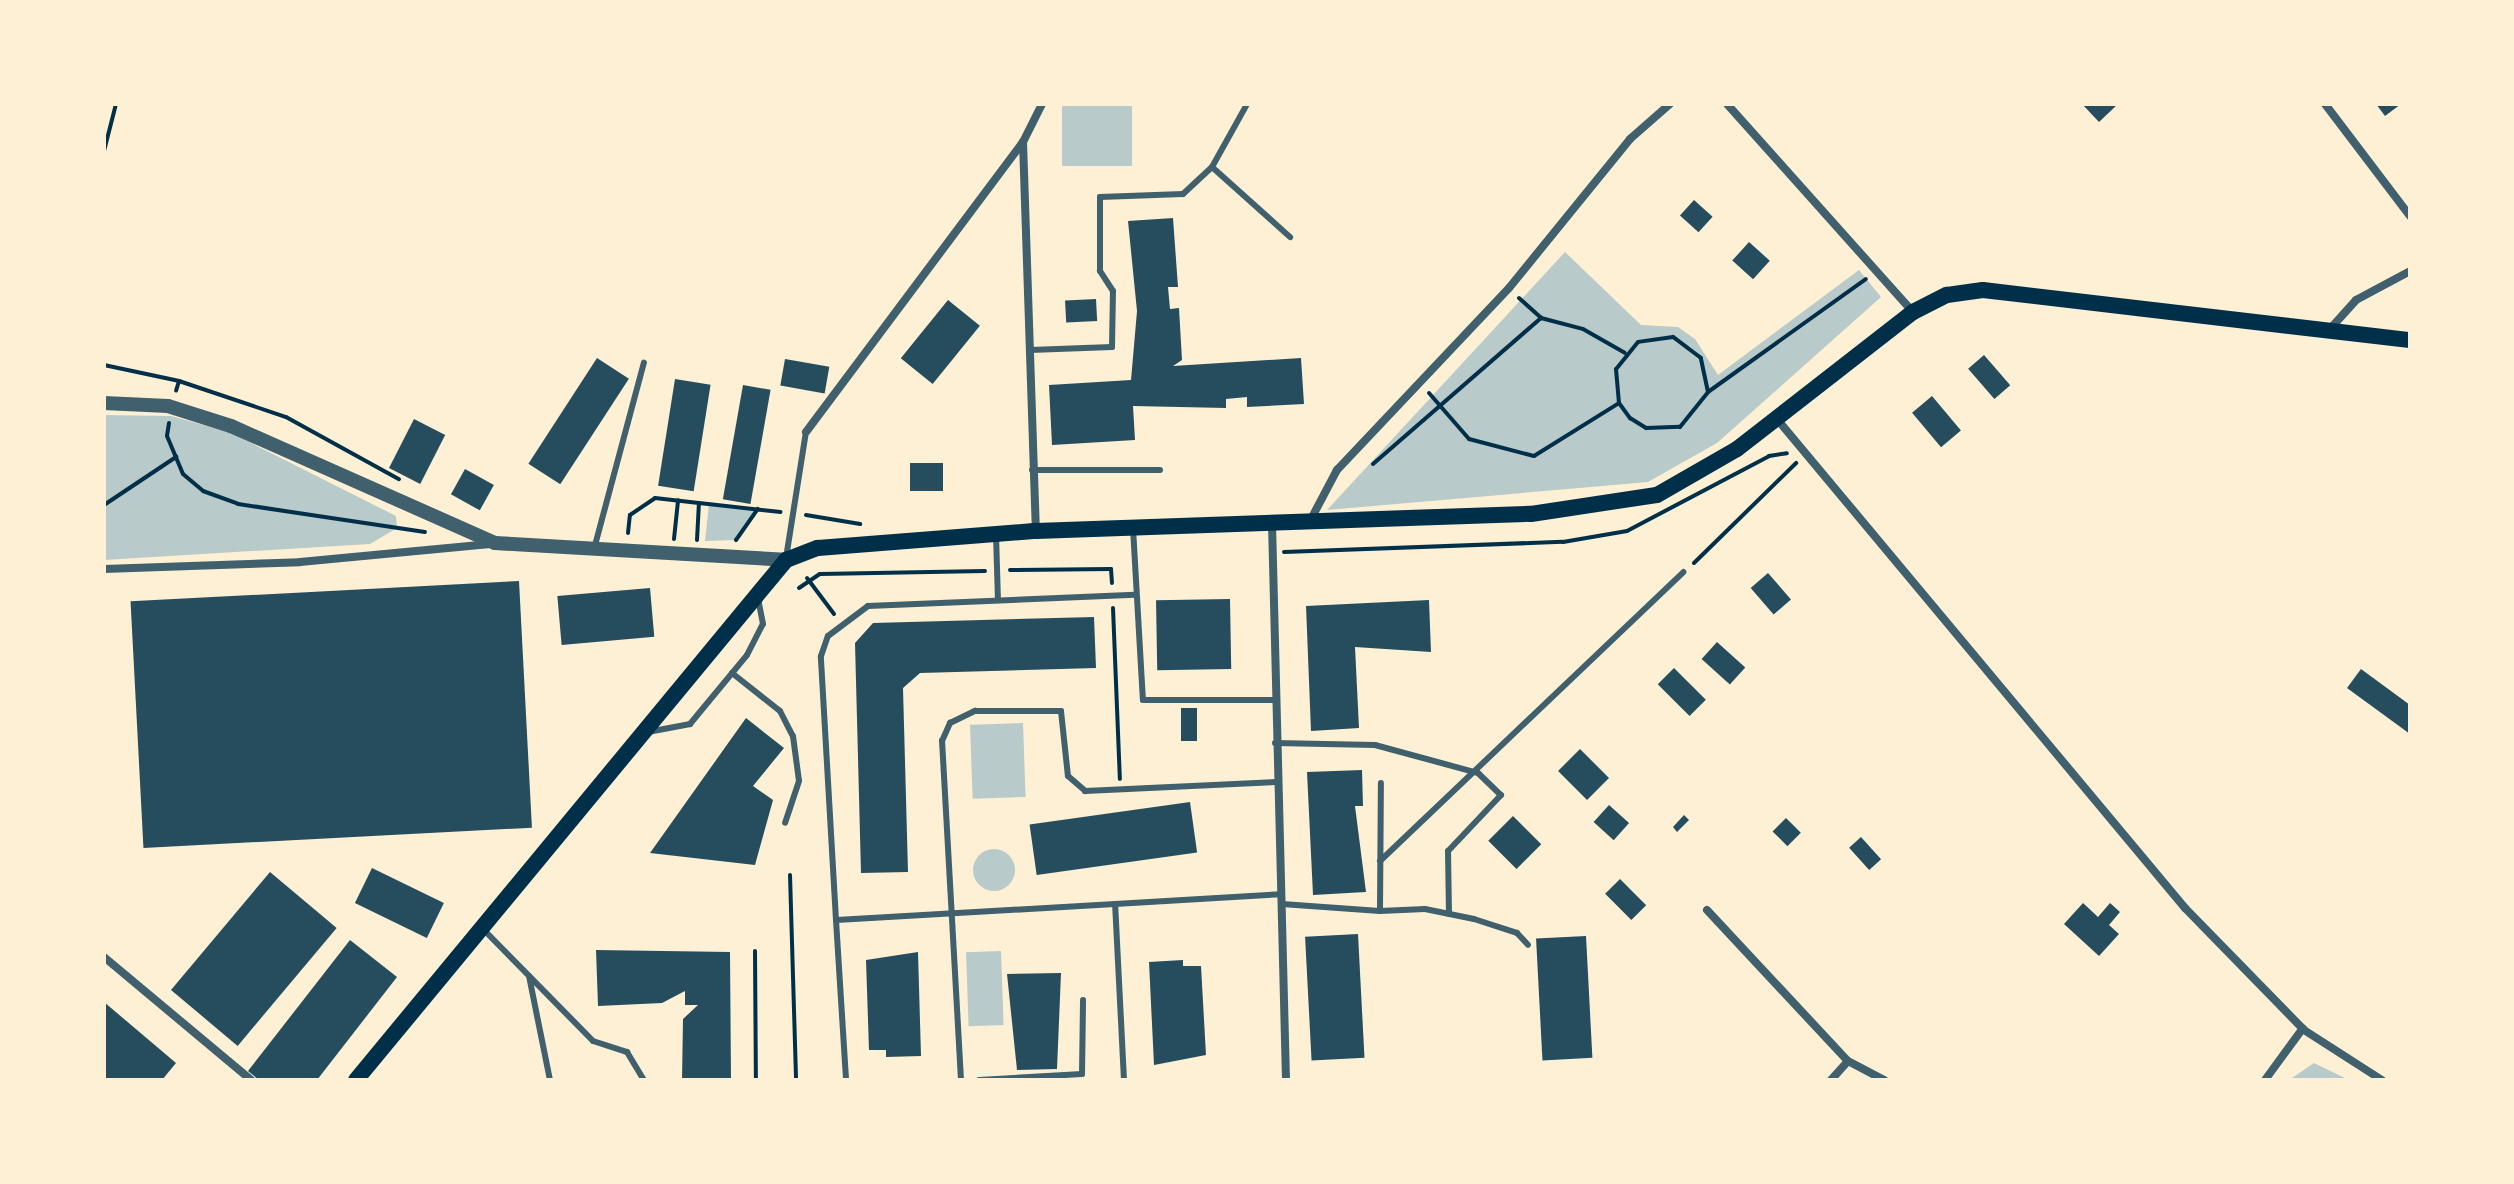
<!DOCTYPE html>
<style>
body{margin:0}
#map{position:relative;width:2514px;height:1184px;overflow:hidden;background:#fdf0d5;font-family:Helvetica,sans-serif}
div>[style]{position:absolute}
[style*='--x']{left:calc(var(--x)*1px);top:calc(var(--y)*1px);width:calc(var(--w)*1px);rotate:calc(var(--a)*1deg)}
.green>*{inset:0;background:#b9caca;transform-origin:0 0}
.round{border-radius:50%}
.building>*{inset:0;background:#264d5e;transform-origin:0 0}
.path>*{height:4px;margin:-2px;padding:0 2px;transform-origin:2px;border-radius:2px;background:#003049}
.service>*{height:6px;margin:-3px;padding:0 3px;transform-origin:3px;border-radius:3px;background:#3f606c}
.minor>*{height:8px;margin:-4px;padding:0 4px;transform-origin:4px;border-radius:4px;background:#3f606c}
.tertiary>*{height:14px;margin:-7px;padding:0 7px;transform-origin:7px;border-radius:7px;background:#3f606c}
.secondary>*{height:16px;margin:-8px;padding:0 8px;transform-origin:8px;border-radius:8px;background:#003049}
span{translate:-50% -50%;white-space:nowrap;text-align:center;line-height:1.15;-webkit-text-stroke:8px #fdf0d5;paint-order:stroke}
.frame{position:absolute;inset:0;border:106px solid #fdf0d5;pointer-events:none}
</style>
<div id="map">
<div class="green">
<div style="left:1062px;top:104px;width:70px;height:62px"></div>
<div style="clip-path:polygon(1565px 252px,1641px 325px,1678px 327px,1695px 339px,1718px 375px,1859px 270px,1881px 297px,1717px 443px,1648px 482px,1327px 510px)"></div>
<div style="clip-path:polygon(104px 415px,171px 416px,229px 432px,396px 516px,397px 528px,370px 544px,104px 560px)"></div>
<div style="clip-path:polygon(709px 504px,758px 509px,736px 540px,705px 541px)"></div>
<div style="left:1023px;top:723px;width:74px;height:53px;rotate:88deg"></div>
<div class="round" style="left:973px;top:849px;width:42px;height:42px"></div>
<div style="left:1001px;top:951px;width:74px;height:35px;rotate:88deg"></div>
<div style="clip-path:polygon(2314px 1063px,2349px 1080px,2289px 1080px)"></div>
</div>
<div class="building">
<div style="clip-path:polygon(2082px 104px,2118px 104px,2099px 122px)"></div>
<div style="clip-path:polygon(2376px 104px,2401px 104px,2385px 116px)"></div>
<div style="left:1694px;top:200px;width:25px;height:21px;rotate:42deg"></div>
<div style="clip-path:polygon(1173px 218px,1178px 287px,1168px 287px,1170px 309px,1179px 308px,1182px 360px,1173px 366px,1301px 358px,1304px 404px,1247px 407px,1247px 397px,1226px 399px,1226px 408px,1133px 406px,1135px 440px,1052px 445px,1049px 385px,1131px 380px,1137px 311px,1128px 221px)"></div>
<div style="left:1749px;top:242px;width:28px;height:25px;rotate:42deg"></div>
<div style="left:1096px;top:299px;width:22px;height:31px;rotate:87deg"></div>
<div style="left:948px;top:300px;width:41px;height:75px;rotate:39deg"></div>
<div style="left:1984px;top:355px;width:40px;height:21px;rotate:49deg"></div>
<div style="left:597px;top:358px;width:38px;height:126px;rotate:33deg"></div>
<div style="left:785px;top:359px;width:45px;height:27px;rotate:10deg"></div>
<div style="left:675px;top:379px;width:36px;height:108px;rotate:9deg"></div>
<div style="left:743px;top:385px;width:28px;height:116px;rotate:10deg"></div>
<div style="left:1932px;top:396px;width:45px;height:26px;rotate:50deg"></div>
<div style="left:414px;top:419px;width:35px;height:55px;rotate:27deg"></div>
<div style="left:910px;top:463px;width:33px;height:28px"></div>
<div style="left:465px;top:469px;width:33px;height:29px;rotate:29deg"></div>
<div style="left:1768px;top:573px;width:35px;height:23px;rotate:49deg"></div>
<div style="left:519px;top:581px;width:247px;height:389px;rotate:87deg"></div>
<div style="left:650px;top:588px;width:49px;height:93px;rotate:85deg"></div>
<div style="left:1230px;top:599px;width:70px;height:74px;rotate:89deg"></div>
<div style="clip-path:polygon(1429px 600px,1431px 652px,1355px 647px,1359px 728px,1311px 731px,1306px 606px)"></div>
<div style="clip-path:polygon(1094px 617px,1096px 668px,920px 673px,903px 688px,908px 872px,861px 873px,855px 643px,873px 623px)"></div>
<div style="left:1717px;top:642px;width:38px;height:23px;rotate:42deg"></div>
<div style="left:1674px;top:668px;width:45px;height:23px;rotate:45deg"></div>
<div style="clip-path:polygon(2361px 669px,2410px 705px,2410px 734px,2347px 688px)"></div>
<div style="left:1181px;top:708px;width:16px;height:33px"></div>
<div style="clip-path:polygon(746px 718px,784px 748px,753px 786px,773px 800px,755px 865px,650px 853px)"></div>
<div style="left:1580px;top:749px;width:41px;height:31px;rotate:45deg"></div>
<div style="clip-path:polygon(1362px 770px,1363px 806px,1355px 806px,1366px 892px,1313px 895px,1307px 772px)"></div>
<div style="left:1190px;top:802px;width:51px;height:162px;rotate:82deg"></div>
<div style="left:1609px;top:805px;width:27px;height:23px;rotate:42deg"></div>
<div style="clip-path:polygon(1684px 815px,1689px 820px,1677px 832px,1673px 827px)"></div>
<div style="left:1513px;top:816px;width:40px;height:35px;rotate:45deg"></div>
<div style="left:1786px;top:818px;width:21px;height:19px;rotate:45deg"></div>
<div style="left:1861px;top:837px;width:30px;height:16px;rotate:48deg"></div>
<div style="left:372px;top:868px;width:80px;height:39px;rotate:26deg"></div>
<div style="left:270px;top:872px;width:87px;height:154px;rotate:40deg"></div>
<div style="left:1620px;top:879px;width:37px;height:21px;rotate:45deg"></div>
<div style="clip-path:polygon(2083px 903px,2098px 917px,2110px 903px,2120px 912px,2109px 925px,2119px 934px,2099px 956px,2064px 924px)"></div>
<div style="left:1358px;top:934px;width:124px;height:53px;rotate:87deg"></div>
<div style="left:1586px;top:936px;width:122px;height:50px;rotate:87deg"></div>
<div style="clip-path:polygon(350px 940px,397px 977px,317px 1080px,259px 1080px,248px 1071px)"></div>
<div style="clip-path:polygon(596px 950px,730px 952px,731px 1080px,682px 1080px,683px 1019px,698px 1005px,685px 1005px,685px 991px,662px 1003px,598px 1006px)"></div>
<div style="clip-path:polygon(918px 952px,921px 1056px,886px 1057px,886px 1050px,869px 1050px,866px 960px)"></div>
<div style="clip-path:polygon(1183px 960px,1183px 966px,1201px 966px,1206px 1055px,1154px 1065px,1149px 962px)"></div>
<div style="clip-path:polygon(1061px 973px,1057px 1069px,1017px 1070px,1007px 974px)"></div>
<div style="clip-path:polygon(104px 1002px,176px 1063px,162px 1080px,104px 1079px)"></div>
</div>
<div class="path">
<div style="--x:104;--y:151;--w:49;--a:-75.7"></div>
<div style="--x:1519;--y:298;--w:30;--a:42"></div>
<div style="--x:1541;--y:318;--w:43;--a:14.7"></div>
<div style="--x:1583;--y:329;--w:48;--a:29.7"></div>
<div style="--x:104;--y:365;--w:77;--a:12"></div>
<div style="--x:179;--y:381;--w:10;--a:107"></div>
<div style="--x:179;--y:381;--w:113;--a:18.6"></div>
<div style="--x:286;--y:417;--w:129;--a:28.8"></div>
<div style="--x:1708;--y:392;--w:35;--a:-102"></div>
<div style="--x:1701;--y:358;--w:35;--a:-143"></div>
<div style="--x:1673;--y:337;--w:35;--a:172"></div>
<div style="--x:1638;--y:342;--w:35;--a:129"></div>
<div style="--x:1616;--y:369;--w:34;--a:85"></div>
<div style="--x:1619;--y:403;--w:19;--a:54"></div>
<div style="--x:1630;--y:418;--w:19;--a:32"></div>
<div style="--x:1646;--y:428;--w:34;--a:-2"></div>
<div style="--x:1680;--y:427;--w:45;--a:-51.3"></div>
<div style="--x:1708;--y:392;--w:194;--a:-35.6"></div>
<div style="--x:1429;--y:393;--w:61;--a:49"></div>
<div style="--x:1469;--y:439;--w:67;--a:14.7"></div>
<div style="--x:1534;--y:456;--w:100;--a:-31.9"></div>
<div style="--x:169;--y:423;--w:13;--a:99"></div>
<div style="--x:167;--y:436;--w:41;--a:67.2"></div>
<div style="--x:183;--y:474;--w:26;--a:40"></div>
<div style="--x:203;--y:491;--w:37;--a:20"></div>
<div style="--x:238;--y:504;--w:189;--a:8.5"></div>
<div style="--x:1373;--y:464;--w:223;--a:-41"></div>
<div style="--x:104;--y:505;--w:87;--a:-33.7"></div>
<div style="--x:806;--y:515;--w:55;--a:9.5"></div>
<div style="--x:628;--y:533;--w:18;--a:-84"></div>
<div style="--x:630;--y:515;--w:30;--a:-34"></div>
<div style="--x:655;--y:498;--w:44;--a:6.5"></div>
<div style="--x:674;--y:539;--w:39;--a:-84"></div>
<div style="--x:697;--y:540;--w:37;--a:-87"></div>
<div style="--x:699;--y:503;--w:82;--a:6.3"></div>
<div style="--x:736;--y:540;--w:38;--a:-55"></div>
<div style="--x:1284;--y:552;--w:279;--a:-2.1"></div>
<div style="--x:1563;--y:542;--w:65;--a:-9.8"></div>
<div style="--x:1627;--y:531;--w:161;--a:-27.8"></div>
<div style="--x:1769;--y:456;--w:18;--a:-9"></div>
<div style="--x:1694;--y:563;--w:143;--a:-44.4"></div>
<div style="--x:1010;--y:570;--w:101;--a:-0.6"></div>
<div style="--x:1111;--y:569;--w:14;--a:86"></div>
<div style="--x:807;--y:578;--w:45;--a:53.1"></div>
<div style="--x:799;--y:588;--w:25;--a:-34"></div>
<div style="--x:820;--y:574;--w:165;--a:-1"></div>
<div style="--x:1113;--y:608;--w:171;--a:87.7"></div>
<div style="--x:790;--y:875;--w:205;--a:88.3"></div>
<div style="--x:755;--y:951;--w:129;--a:89.6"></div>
</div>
<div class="service">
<div style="--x:1212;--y:167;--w:72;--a:-60.9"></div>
<div style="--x:1030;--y:350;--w:82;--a:-2.1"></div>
<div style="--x:1112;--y:347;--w:56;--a:-89"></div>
<div style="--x:1113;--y:291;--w:24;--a:-123"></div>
<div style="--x:1100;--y:271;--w:74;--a:-90"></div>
<div style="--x:1100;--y:197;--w:83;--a:-2.1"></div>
<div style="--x:1183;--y:194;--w:40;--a:-43"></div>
<div style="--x:1212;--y:167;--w:105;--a:41.9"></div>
<div style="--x:1032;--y:470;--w:128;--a:0"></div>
<div style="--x:1133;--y:528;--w:172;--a:86.7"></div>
<div style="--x:1143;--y:700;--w:132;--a:0"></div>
<div style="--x:996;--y:534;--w:66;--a:88.3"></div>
<div style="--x:594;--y:549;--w:193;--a:-75"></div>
<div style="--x:786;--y:558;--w:128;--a:-81"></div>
<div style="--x:732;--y:673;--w:61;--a:38.4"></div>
<div style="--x:780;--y:711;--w:28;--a:63"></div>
<div style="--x:793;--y:736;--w:45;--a:82.4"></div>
<div style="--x:799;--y:781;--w:44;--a:108.4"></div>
<div style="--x:648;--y:732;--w:43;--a:-10.8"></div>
<div style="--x:690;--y:724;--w:89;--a:-50.4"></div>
<div style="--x:747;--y:655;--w:35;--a:-63"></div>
<div style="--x:763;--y:624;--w:25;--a:-101"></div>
<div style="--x:1275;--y:743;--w:100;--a:1.1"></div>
<div style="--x:1375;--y:745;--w:107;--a:15.2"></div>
<div style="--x:1478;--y:773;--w:32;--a:44"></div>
<div style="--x:1501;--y:795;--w:77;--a:133.4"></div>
<div style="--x:1448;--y:851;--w:63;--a:89.1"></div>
<div style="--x:1380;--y:861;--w:419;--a:-43.6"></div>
<div style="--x:1115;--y:904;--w:279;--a:176.7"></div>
<div style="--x:836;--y:920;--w:264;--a:-93.3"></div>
<div style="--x:821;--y:656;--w:21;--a:-71"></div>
<div style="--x:828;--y:636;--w:50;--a:-36.9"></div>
<div style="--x:868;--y:606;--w:267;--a:-2.4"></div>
<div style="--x:1282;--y:904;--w:98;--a:4.1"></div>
<div style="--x:1380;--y:911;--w:128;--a:-89.6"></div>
<div style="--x:1380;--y:911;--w:45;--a:-2.5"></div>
<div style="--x:1425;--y:909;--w:50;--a:11.5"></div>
<div style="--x:1474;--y:919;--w:45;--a:18"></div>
<div style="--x:1517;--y:933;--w:16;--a:47"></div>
<div style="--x:836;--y:920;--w:160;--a:86.4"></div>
<div style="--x:483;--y:929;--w:157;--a:45.5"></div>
<div style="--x:593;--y:1041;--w:36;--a:18"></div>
<div style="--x:627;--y:1052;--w:33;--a:59"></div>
<div style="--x:529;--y:976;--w:106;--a:78.6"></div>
<div style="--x:961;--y:1080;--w:340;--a:-93.2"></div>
<div style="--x:942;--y:741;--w:20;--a:-66"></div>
<div style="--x:950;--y:723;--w:28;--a:-26"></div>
<div style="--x:975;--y:711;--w:86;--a:0"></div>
<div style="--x:1061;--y:711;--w:65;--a:83.9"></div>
<div style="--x:1068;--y:776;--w:23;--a:41"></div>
<div style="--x:1085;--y:791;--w:191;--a:-2.7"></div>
<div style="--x:979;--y:1080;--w:103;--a:-3.3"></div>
<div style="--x:1082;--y:1074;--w:74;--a:-89.2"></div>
<div style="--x:1124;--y:1080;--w:176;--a:-92.9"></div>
<div style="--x:1115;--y:904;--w:166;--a:-3.4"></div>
</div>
<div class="minor">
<div style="--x:1727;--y:104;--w:279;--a:48.2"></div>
<div style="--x:2325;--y:104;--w:141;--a:52.8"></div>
<div style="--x:1023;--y:142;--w:388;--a:88.1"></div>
<div style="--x:2330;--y:329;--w:39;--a:-48"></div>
<div style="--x:2356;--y:300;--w:61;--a:-28.2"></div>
<div style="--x:1777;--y:419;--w:637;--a:50.16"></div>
<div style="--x:2185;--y:908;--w:170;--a:45.7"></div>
<div style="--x:2304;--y:1030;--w:93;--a:32.7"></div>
<div style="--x:806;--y:432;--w:362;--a:-53.2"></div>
<div style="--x:1023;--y:142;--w:42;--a:-63.4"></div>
<div style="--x:1310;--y:521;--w:58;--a:-62.1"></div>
<div style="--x:1337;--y:470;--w:250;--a:-46.6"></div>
<div style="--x:1509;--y:288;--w:192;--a:-50.9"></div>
<div style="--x:1630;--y:139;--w:53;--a:-41.2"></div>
<div style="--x:1272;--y:523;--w:557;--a:88.56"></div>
<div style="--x:104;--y:569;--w:196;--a:-2"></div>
<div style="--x:300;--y:562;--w:191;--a:-5.4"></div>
<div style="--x:1707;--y:910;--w:207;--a:47"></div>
<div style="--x:104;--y:957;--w:192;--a:39.9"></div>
<div style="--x:1831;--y:1080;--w:25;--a:-48"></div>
<div style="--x:1848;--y:1061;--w:41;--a:27.8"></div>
<div style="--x:2265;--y:1080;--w:64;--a:-53.8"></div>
</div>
<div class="tertiary">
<div style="--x:104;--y:403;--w:64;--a:2.7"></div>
<div style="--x:168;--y:406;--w:66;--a:17.6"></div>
<div style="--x:231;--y:426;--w:289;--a:23.9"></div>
<div style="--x:495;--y:543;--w:291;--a:3.3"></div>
</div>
<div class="secondary">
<div style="--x:356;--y:1080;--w:675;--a:-50.41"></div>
<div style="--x:786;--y:560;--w:34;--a:-21"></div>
<div style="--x:818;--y:548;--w:219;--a:-4.5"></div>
<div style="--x:1036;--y:531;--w:495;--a:-2"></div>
<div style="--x:1531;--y:514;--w:127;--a:-8.6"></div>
<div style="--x:1657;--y:495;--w:92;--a:-29.9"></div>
<div style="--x:1737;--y:449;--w:223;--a:-37.9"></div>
<div style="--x:1913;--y:312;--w:38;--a:-27"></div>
<div style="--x:1947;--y:295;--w:36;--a:-8"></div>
<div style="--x:1983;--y:290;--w:430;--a:6.7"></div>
</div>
<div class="frame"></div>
</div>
